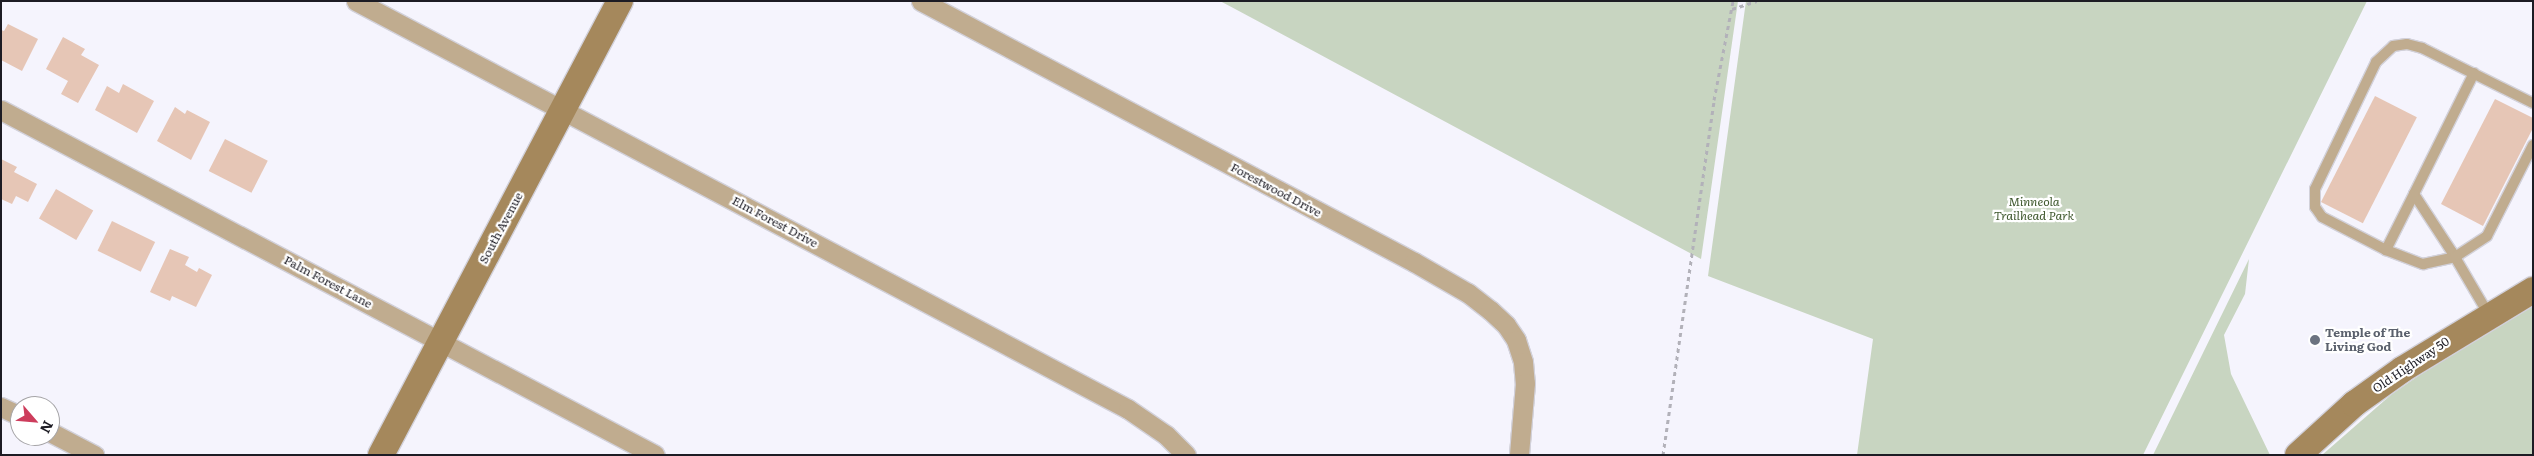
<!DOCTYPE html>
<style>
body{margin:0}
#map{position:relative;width:2534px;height:456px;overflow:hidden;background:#f5f4fd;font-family:Literata,serif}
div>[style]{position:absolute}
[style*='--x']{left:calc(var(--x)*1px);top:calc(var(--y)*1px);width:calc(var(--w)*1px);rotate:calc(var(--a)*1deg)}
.green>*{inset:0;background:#c8d5c1}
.building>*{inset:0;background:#e6c6b6;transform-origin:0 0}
.path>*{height:3px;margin-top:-1.5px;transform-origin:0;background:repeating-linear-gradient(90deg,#b2b1b9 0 4px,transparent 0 8px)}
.roads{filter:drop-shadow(1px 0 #d2d1da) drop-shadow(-1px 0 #d2d1da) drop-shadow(0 1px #d2d1da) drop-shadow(0 -1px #d2d1da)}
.lane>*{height:10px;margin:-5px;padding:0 5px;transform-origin:5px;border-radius:5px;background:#c0ac8f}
.street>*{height:19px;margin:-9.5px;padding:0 9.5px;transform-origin:9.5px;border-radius:9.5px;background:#c0ac8f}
.secondary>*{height:26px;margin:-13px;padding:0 13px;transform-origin:13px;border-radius:13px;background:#a5885c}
.dots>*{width:14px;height:14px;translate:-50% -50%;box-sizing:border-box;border:2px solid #fff;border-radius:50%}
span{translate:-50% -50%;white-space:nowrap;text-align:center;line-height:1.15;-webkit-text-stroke:4.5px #fff;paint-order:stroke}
.street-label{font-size:12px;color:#1d1c24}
.park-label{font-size:12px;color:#415a30;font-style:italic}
.worship-label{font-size:12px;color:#5b616d;font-weight:700}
.left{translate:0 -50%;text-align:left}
.frame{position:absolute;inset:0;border:2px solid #1d1c24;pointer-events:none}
.north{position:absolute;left:10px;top:396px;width:50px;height:50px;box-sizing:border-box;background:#fff;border:1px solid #a5a4a7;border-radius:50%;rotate:117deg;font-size:14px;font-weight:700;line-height:20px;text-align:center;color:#1d1c24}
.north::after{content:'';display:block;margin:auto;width:18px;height:22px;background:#cd3d5c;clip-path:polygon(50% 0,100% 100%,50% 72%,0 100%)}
</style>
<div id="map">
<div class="green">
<div style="clip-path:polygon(1220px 1px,1738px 1px,1701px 259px,1237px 10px)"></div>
<div style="clip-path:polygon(1746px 1px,2367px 1px,2143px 455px,1857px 455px,1873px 339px,1708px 276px)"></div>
<div style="clip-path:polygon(2249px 259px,2245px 294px,2224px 335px,2231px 374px,2270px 455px,2153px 455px)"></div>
<div style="clip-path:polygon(2533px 301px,2533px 455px,2322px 455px,2392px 394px,2499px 321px)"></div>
</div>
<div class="building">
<div style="clip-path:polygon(8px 24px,38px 39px,22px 71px,1px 60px,1px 30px,4px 31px)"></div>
<div style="clip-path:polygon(63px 37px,85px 49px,81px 55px,99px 65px,78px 103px,61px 94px,68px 81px,46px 69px)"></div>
<div style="clip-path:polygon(123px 84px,154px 101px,137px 133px,95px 110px,107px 86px,119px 93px)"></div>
<div style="left:2375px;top:96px;width:47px;height:119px;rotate:27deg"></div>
<div style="clip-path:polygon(2495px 99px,2533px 118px,2533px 128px,2483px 226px,2441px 204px)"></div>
<div style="clip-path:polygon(175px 107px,185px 114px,187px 110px,210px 122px,191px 160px,157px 141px)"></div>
<div style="left:225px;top:139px;width:48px;height:36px;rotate:27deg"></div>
<div style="clip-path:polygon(1px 159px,17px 167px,14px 172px,37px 184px,28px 202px,16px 196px,12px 204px,1px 199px)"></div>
<div style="left:56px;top:189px;width:43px;height:34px;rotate:30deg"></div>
<div style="left:112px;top:221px;width:48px;height:33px;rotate:26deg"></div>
<div style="clip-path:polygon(170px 249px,189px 257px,185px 265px,197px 272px,199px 268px,212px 275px,196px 307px,172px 296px,170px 301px,150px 292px)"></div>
</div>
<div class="path">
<div style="--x:1732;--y:9;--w:26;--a:-18"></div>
<div style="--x:1663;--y:455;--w:359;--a:-81.8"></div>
<div style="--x:1714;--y:100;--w:101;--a:-79.1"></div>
</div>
<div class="roads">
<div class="lane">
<div style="--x:2474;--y:73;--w:135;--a:116.4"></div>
<div style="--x:2414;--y:194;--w:69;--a:56.8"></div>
<div style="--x:2452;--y:252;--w:73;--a:59.6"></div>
<div style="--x:2414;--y:194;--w:63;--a:116.6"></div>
<div style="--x:2386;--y:250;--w:72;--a:-152.7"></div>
<div style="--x:2322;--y:217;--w:12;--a:-125"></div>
<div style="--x:2315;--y:207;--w:18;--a:-90"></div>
<div style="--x:2315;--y:189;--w:141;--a:-64.3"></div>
<div style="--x:2376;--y:62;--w:23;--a:-43"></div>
<div style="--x:2393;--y:46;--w:14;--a:-8"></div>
<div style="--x:2407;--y:44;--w:16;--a:15"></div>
<div style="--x:2422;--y:48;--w:124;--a:26.4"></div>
<div style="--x:2386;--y:250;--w:40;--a:21"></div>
<div style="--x:2423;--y:264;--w:33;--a:-12"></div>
<div style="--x:2455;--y:257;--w:38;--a:-33"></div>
<div style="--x:2487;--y:236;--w:102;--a:-63.2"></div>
</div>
<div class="street">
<div style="--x:356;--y:1;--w:873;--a:27.86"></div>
<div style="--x:1128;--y:409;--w:46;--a:34.4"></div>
<div style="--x:1166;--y:435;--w:28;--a:45"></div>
<div style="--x:921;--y:1;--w:558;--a:27.9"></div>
<div style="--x:1414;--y:262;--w:62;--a:29.9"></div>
<div style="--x:1468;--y:293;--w:28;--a:38"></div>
<div style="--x:1490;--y:310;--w:22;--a:43"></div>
<div style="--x:1506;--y:325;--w:18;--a:56"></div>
<div style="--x:1516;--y:340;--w:23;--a:72"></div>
<div style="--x:1523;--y:362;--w:21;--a:85"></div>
<div style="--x:1525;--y:383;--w:72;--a:94.8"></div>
<div style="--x:1;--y:110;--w:739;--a:27.81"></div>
<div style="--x:1;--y:407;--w:21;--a:25"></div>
<div style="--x:50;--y:432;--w:50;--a:27.6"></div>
</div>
<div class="secondary">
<div style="--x:381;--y:455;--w:513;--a:-62.24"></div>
<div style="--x:2298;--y:455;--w:76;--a:-42.3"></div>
<div style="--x:2354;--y:404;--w:60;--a:-35.5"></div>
<div style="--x:2403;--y:369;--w:152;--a:-31.3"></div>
</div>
</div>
<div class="dots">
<div style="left:2315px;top:340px;background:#6b7280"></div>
</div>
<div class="street-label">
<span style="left:1276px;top:190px;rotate:28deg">Forestwood Drive</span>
<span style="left:775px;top:222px;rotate:28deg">Elm Forest Drive</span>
<span style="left:501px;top:228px;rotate:-62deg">South Avenue</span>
<span style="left:328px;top:282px;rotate:28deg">Palm Forest Lane</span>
<span style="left:2411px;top:365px;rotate:-34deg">Old Highway 50</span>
</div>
<div class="park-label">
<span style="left:2034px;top:209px">Minneola<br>Trailhead Park</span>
</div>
<div class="worship-label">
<span class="left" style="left:2325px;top:340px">Temple of The<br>Living God</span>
</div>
<div class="frame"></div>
<div class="north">N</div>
</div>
